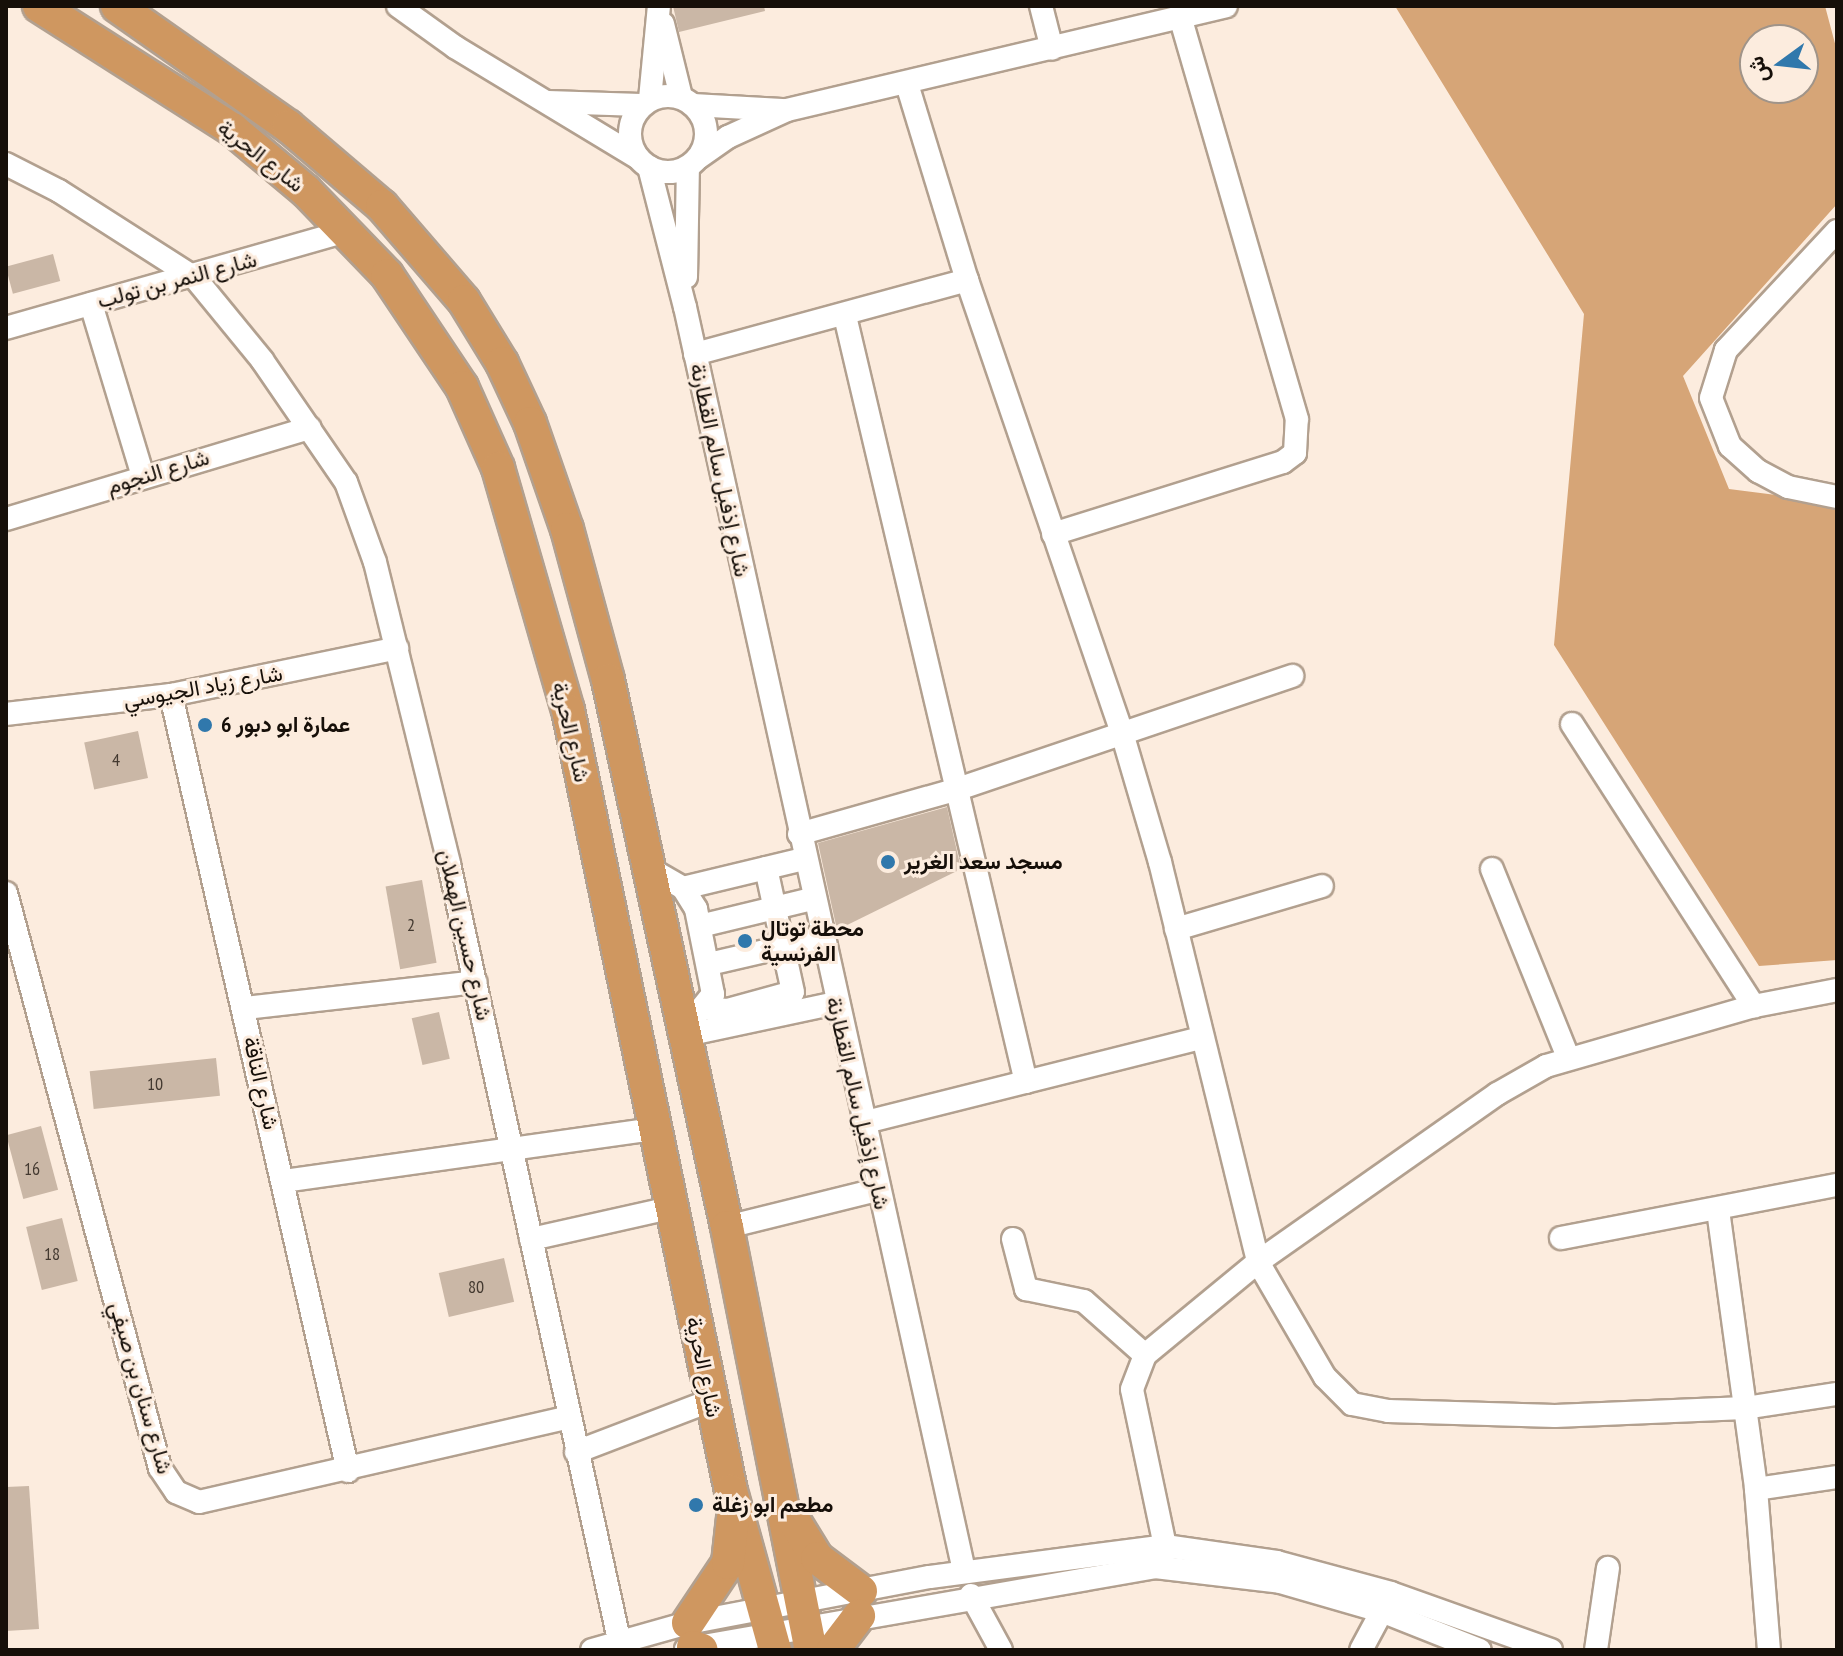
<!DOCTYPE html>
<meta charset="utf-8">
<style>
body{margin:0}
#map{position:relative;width:1843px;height:1656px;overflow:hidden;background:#fcecde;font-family:"PT Sans Narrow",Vazirmatn,sans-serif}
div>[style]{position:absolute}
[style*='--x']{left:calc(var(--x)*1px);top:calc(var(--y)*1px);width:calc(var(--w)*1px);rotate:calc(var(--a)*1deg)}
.forest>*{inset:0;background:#d6a577}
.building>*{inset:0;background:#cab7a6;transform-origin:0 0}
.roads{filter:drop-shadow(2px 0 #b2a08f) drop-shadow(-2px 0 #b2a08f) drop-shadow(0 2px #b2a08f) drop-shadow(0 -2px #b2a08f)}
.minor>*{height:22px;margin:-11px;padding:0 11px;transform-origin:11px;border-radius:11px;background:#fff}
.minor>.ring{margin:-11px;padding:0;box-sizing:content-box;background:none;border:22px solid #fff;border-radius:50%}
.highway>*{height:32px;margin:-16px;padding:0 16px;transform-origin:16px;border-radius:16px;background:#cf9760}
.dots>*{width:22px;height:22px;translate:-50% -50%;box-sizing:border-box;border:4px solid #fcecde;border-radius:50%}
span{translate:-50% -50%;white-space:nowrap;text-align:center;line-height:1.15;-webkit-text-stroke:6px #fcecde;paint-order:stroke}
.number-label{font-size:18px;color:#433930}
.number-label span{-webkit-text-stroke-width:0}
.street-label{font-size:22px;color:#160f09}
.poi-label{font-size:22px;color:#160f09;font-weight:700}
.left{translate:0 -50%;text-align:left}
.frame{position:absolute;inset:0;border:8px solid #160f09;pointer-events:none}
.north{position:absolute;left:1739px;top:24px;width:80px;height:80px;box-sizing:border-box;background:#fcecde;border:2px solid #a09489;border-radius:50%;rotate:255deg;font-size:22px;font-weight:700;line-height:32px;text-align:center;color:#160f09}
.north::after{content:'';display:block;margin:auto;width:28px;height:36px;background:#3078ac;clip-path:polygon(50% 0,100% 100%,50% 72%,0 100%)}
</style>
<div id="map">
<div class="forest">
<div style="clip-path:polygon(evenodd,1395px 6px,1825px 6px,1837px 51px,1837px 204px,1683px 376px,1729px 489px,1837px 503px,1837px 960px,1759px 966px,1554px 645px,1584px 314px,1395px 6px,1755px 40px,1803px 40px,1803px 88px,1755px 88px,1755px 40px)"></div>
</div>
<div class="building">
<div style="clip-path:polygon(673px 6px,764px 6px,765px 11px,679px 32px)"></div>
<div style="left:53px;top:254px;width:28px;height:49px;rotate:75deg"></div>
<div style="left:138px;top:731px;width:48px;height:55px;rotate:78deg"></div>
<div style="clip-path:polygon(947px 807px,961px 869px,837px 930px,818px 843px)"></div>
<div style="left:422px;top:880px;width:84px;height:37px;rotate:80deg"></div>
<div style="left:439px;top:1012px;width:48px;height:28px;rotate:77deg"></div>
<div style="left:216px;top:1058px;width:38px;height:127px;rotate:84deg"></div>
<div style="left:41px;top:1126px;width:66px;height:36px;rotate:75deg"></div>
<div style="left:62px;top:1218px;width:65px;height:37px;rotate:76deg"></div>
<div style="left:504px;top:1258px;width:45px;height:67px;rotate:77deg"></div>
<div style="clip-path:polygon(29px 1486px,39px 1629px,6px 1631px,6px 1487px)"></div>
</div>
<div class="roads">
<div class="minor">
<div style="--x:398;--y:6;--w:70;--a:35.7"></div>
<div style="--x:455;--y:47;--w:214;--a:31.2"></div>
<div style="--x:1041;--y:6;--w:44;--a:75.7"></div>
<div style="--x:663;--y:24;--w:75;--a:76.1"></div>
<div style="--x:907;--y:84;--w:205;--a:73"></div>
<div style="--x:967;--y:280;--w:479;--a:71.1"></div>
<div style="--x:1122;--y:733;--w:134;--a:73.6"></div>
<div style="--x:1160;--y:862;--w:412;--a:76.2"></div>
<div style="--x:1258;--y:1262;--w:133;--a:59.8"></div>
<div style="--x:1325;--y:1377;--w:38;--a:45"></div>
<div style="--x:1352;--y:1404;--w:37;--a:11"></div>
<div style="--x:1388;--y:1411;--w:167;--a:1.7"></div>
<div style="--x:1555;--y:1416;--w:190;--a:-2.4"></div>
<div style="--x:1745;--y:1408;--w:93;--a:-8.7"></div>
<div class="ring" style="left:630px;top:96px;width:54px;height:54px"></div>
<div style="--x:650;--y:99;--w:93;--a:-84.5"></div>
<div style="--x:548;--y:102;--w:93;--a:1.8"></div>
<div style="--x:693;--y:105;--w:89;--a:3.2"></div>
<div style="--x:698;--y:158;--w:37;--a:-35"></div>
<div style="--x:728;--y:137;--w:65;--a:-24.6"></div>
<div style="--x:787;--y:110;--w:451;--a:-13.3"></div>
<div style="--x:6;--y:164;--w:59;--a:27"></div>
<div style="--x:59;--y:191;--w:161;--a:32.6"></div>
<div style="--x:195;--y:278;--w:106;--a:50.7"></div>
<div style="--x:262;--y:360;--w:148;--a:55.5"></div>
<div style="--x:346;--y:482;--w:85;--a:70.1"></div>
<div style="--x:375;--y:562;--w:311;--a:76.2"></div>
<div style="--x:449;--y:864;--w:794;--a:77.64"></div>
<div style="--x:649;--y:167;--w:145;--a:75.6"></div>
<div style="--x:685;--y:307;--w:1294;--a:77.55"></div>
<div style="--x:1837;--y:231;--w:163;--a:133"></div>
<div style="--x:1726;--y:350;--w:50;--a:107.4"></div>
<div style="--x:1711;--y:398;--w:52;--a:68.4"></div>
<div style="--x:1730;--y:446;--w:38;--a:42"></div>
<div style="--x:1758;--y:471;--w:34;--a:28"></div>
<div style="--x:1788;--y:487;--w:50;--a:11.5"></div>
<div style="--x:686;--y:277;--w:110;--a:-89"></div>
<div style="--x:91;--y:304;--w:180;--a:73.2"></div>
<div style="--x:845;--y:316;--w:787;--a:76.71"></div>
<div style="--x:6;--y:328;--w:355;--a:-15.9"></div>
<div style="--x:695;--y:354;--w:282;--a:-15.2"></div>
<div style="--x:6;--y:519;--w:317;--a:-16.7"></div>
<div style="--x:1053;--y:534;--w:241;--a:-17.4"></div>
<div style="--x:1283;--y:462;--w:15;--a:-37"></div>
<div style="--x:1295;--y:453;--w:34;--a:-87"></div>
<div style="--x:1297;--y:419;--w:416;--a:-106.2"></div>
<div style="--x:171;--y:695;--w:796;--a:77.15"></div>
<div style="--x:6;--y:714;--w:166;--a:-6.6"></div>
<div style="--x:171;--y:695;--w:231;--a:-11.7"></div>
<div style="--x:1572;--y:724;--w:336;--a:57.2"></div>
<div style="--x:799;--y:834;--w:165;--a:-15.8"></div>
<div style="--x:958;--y:789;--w:353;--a:-18.7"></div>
<div style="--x:1492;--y:869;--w:203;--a:68"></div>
<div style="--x:652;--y:870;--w:36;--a:30"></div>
<div style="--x:683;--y:888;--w:25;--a:58"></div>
<div style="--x:696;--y:909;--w:87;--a:78.7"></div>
<div style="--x:713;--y:994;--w:27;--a:129"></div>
<div style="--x:683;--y:888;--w:124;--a:-13.5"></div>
<div style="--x:6;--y:893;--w:595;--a:75.01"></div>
<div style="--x:160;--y:1468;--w:29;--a:56"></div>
<div style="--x:176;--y:1492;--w:25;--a:23"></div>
<div style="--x:199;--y:1502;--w:376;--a:-12.9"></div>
<div style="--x:700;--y:926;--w:115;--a:-13.6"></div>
<div style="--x:1176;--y:929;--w:152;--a:-16.4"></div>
<div style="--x:709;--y:964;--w:115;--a:-13.1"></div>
<div style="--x:245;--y:1008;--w:232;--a:-6.4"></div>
<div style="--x:705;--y:1008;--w:22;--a:5"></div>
<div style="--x:727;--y:1010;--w:68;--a:-15.3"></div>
<div style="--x:793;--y:992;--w:127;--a:-102.3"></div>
<div style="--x:686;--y:1035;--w:152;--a:-12.1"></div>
<div style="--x:862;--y:1123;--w:349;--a:-14.1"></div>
<div style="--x:283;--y:1181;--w:375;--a:-8"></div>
<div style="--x:1718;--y:1210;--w:282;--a:82.2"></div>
<div style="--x:1756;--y:1489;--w:162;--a:85.4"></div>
<div style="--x:727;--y:1227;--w:154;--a:-13.9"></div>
<div style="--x:1561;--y:1238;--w:281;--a:-10.9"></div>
<div style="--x:531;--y:1239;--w:142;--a:-12.6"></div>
<div style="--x:1013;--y:1239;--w:52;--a:75.4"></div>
<div style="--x:1026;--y:1289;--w:59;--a:11.7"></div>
<div style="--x:1084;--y:1301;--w:81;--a:41.5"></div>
<div style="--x:576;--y:1452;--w:146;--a:-20.9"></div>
<div style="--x:1756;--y:1489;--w:82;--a:-8.4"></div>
<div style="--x:1155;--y:1567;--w:23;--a:-65"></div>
<div style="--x:1165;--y:1546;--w:160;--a:-101.9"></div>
<div style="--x:1132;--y:1389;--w:36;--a:-69"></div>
<div style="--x:1145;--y:1355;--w:146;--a:-39.5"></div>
<div style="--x:1258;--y:1262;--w:292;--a:-35.1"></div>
<div style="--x:1497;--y:1094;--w:56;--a:-29.7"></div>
<div style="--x:1546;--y:1066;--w:216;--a:-16.1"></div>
<div style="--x:1754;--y:1006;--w:85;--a:-10.9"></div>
<div style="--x:971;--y:1595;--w:63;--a:61.4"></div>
<div style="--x:686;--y:1649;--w:476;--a:-9.9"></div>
<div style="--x:1155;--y:1567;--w:126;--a:6.8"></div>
<div style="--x:1280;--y:1582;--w:108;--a:16.1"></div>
<div style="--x:1384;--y:1612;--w:103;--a:21.6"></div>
<div style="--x:592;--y:1650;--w:100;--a:-15.7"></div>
<div style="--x:688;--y:1623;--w:246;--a:-10.8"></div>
<div style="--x:930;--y:1577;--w:237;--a:-7.5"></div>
<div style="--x:1165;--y:1546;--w:113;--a:8.1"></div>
<div style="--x:1277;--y:1562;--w:118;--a:15.2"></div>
<div style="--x:1391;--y:1593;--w:170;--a:19.6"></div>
<div style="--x:1361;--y:1650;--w:59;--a:-61.7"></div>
<div style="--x:1596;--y:1650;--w:83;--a:-81.7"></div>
</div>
<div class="highway">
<div style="--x:39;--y:6;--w:229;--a:32.5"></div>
<div style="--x:232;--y:129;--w:97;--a:40"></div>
<div style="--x:306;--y:191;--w:117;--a:46"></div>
<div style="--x:387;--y:275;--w:135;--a:56.2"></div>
<div style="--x:462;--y:387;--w:89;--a:66"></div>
<div style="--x:498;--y:468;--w:252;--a:73.9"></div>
<div style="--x:568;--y:710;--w:798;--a:78.21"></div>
<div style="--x:731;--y:1491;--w:165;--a:74.5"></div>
<div style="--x:117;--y:6;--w:209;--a:35.1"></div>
<div style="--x:288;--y:126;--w:123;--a:40.4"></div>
<div style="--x:382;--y:206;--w:125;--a:49.2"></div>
<div style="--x:464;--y:301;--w:73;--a:58.5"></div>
<div style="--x:502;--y:363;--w:66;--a:65"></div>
<div style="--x:530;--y:423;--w:112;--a:70.8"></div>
<div style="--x:567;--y:529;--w:156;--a:74.8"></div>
<div style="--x:608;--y:680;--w:560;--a:77.73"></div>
<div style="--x:727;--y:1227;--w:431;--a:78.8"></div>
<div style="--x:793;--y:1519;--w:46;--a:58.4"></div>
<div style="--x:817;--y:1558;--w:55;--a:36.9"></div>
<div style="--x:688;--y:1623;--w:72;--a:-56.3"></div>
<div style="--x:728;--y:1563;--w:45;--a:-83.7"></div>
<div style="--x:693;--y:1647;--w:9;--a:18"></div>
<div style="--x:833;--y:1650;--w:43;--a:-52.6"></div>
</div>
</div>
<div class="dots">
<div style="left:205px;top:725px;background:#3078ac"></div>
<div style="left:888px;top:862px;background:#3078ac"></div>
<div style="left:745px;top:941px;background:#3078ac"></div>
<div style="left:696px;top:1505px;background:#3078ac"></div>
</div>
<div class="number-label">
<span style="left:116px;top:760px">4</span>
<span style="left:411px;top:925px">2</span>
<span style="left:155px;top:1084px">10</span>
<span style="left:32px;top:1169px">16</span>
<span style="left:52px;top:1254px">18</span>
<span style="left:476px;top:1287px">80</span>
</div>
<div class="street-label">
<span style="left:261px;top:156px;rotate:38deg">شارع الحرية</span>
<span style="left:177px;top:280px;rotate:-15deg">شارع النمر بن تولب</span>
<span style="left:720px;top:470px;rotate:78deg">شارع إذفيل سالم القطارنة</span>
<span style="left:158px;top:472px;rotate:-17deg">شارع النجوم</span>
<span style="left:203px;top:687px;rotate:-10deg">شارع زياد الجيوسي</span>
<span style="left:571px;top:732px;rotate:77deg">شارع الحرية</span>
<span style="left:465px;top:935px;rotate:77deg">شارع حسين الهملان</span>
<span style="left:261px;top:1083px;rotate:77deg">شارع الناقة</span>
<span style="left:858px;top:1103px;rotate:77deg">شارع إذفيل سالم القطارنة</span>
<span style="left:704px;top:1367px;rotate:78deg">شارع الحرية</span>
<span style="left:141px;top:1388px;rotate:74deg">شارع سنان بن صيفي</span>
</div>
<div class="poi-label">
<span class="left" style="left:221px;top:725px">عمارة ابو دبور 6</span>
<span class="left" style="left:904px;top:862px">مسجد سعد الغرير</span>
<span class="left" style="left:761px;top:941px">محطة توتال<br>الفرنسية</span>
<span class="left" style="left:712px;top:1505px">مطعم ابو زغلة</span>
</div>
<div class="frame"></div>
<div class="north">ش</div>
</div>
